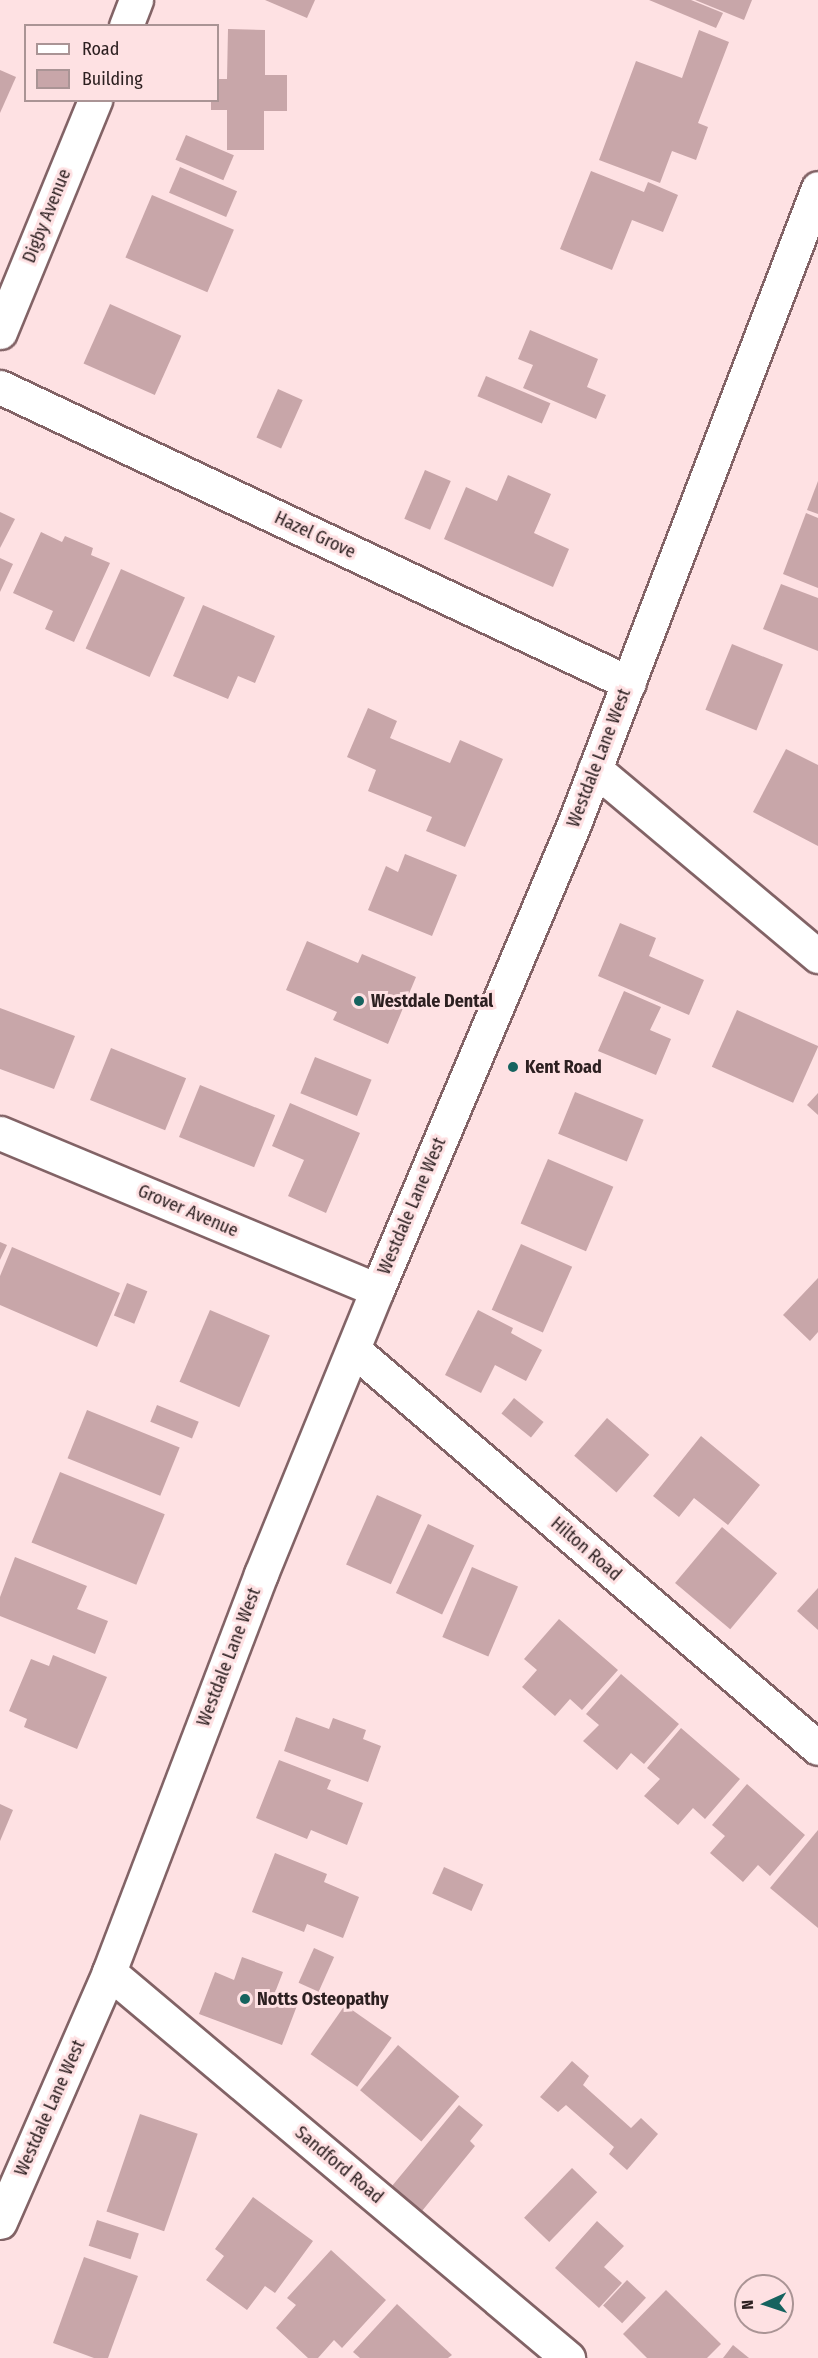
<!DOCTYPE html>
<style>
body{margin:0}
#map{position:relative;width:818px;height:2358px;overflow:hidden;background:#fee1e3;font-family:"Fira Sans Condensed",sans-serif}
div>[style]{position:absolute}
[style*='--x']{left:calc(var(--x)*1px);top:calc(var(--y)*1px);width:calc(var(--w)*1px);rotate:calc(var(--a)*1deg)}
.building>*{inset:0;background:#c8a6a9;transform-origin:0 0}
.roads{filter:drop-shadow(2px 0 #826366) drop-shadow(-2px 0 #826366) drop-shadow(0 2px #826366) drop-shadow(0 -2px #826366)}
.minor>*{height:33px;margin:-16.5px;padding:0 16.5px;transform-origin:16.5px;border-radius:16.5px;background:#fff}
.tertiary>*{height:33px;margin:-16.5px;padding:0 16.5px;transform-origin:16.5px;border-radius:16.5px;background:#fff}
.dots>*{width:16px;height:16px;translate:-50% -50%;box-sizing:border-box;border:3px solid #fee1e3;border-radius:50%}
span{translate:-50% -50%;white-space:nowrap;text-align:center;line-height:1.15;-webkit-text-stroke:6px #fee1e3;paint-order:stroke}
.street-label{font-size:18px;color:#2d2021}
.poi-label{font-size:18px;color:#2d2021;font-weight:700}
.left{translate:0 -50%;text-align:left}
.legend{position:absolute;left:24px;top:24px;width:195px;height:78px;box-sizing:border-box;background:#fee1e3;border:2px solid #aa9495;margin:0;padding:8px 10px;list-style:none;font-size:18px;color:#2d2021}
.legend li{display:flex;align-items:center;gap:12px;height:30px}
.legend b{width:30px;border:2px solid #aa9495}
.north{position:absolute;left:734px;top:2274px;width:60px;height:60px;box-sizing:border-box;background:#fee1e3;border:2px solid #aa9495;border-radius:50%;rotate:267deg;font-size:16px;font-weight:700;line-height:24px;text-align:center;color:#2d2021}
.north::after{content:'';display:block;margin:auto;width:21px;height:27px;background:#16635f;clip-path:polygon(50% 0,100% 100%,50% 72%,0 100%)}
</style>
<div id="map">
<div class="building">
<div style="clip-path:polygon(265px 0,315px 0,307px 18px)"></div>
<div style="clip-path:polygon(649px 0,691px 0,723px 13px,716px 28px)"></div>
<div style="clip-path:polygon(695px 0,752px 0,744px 20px)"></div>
<div style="clip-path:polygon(228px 29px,265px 30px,265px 75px,287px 75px,287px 111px,264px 111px,264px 150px,227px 150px,227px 110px,211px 110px,211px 100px,218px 100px,218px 79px,227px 79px)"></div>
<div style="clip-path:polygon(699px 30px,729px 42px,698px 123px,708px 127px,696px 160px,672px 151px,660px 183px,599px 160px,636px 61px,682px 78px)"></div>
<div style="clip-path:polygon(0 70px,16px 77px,0 113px)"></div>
<div style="left:186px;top:135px;width:52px;height:27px;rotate:23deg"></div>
<div style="left:180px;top:167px;width:62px;height:28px;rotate:23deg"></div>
<div style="clip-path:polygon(591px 171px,644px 192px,648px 182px,678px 195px,663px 232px,632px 220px,612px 270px,560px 249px)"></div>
<div style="left:152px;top:195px;width:89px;height:68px;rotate:23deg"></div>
<div style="left:110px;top:304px;width:78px;height:65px;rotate:24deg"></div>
<div style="clip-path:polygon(530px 330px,598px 359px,587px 387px,606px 395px,596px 419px,523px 388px,533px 365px,518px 359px)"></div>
<div style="left:486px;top:376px;width:70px;height:22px;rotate:23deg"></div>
<div style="left:278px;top:389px;width:27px;height:53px;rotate:24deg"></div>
<div style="left:425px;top:470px;width:28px;height:53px;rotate:23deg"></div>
<div style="clip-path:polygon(508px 475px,551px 494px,534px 533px,569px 549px,553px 587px,444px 539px,466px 487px,497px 501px)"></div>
<div style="clip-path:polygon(818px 481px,818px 514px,807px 510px)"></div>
<div style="clip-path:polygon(0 512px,15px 519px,0 548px)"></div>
<div style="clip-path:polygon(806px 513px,818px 518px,818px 588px,783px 574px)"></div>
<div style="clip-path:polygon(41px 532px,62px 542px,65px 536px,93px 548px,91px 555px,110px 563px,74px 642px,45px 629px,53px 611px,13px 593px)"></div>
<div style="clip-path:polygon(0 558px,13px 564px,0 592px)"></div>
<div style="left:121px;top:569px;width:70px;height:87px;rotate:24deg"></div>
<div style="clip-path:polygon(781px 584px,818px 598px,818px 651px,763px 629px)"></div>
<div style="clip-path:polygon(203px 605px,275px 636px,255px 683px,238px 676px,228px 699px,173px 676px)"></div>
<div style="left:732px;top:644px;width:55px;height:71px;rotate:22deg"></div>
<div style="clip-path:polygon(368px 708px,397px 721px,390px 738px,450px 763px,460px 740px,503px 759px,465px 847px,426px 831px,432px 817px,368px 791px,376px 770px,347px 757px)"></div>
<div style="clip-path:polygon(786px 749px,818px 765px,818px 846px,753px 812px)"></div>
<div style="clip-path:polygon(405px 854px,457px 875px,432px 936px,368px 910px,386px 866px,398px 872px)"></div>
<div style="clip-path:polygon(620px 923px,656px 938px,649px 956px,704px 980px,689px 1015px,598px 976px)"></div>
<div style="clip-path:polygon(307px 941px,358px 963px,362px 954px,416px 977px,388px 1044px,333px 1020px,337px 1012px,286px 990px)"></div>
<div style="clip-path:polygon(624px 991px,661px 1007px,650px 1030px,671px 1039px,656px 1075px,598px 1051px)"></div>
<div style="clip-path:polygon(0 1008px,75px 1036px,54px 1089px,0 1069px)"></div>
<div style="left:737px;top:1010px;width:89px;height:62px;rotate:24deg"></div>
<div style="left:111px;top:1048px;width:81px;height:56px;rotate:22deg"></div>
<div style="left:315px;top:1057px;width:61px;height:39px;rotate:22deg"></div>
<div style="left:200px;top:1085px;width:81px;height:56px;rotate:22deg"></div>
<div style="left:575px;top:1092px;width:74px;height:45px;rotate:22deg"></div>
<div style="clip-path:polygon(818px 1093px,818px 1115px,807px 1105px)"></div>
<div style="clip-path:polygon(290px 1103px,360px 1133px,326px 1213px,288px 1196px,304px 1160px,272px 1146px)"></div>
<div style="left:548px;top:1159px;width:71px;height:70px;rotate:23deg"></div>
<div style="clip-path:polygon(0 1242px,7px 1245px,0 1260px)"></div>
<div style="left:521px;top:1244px;width:56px;height:72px;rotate:24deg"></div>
<div style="clip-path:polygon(12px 1247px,120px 1293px,97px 1347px,0 1305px,0 1276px)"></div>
<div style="clip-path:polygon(818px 1278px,818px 1332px,810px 1341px,783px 1315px)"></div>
<div style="left:127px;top:1283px;width:22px;height:35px;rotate:22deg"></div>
<div style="left:210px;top:1310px;width:65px;height:78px;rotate:23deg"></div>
<div style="clip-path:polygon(478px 1310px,513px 1328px,511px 1333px,542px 1350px,526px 1381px,495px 1365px,481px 1393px,445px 1375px)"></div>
<div style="left:514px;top:1398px;width:38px;height:20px;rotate:39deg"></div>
<div style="left:157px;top:1405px;width:45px;height:18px;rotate:22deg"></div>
<div style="left:87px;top:1410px;width:100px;height:52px;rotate:22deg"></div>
<div style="left:607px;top:1418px;width:56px;height:50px;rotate:41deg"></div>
<div style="clip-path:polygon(701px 1436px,760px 1485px,728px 1525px,694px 1498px,679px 1517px,653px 1496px)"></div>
<div style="left:60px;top:1472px;width:113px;height:76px;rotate:22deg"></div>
<div style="left:377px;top:1495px;width:49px;height:76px;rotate:24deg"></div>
<div style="left:428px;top:1524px;width:51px;height:76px;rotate:25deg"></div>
<div style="left:722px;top:1527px;width:72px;height:73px;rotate:40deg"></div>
<div style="clip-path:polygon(15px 1557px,87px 1586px,77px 1609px,108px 1621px,95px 1654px,0 1616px,0 1597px)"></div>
<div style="left:472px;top:1567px;width:50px;height:76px;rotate:23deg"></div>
<div style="clip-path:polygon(818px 1588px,818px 1630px,797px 1611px)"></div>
<div style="clip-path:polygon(559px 1619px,618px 1670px,582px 1710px,570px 1699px,555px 1716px,522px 1687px,537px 1670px,524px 1659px)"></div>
<div style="clip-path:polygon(53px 1655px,107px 1677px,77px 1749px,24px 1727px,27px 1719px,9px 1711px,31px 1659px,49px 1666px)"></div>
<div style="clip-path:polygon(621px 1674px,679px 1724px,644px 1764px,631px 1753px,617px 1770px,583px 1741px,599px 1725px,586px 1714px)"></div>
<div style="clip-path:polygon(296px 1717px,329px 1729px,333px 1718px,366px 1730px,363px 1739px,381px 1746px,368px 1782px,284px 1751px)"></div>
<div style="clip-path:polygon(681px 1728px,740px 1779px,705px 1819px,693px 1808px,678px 1825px,644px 1796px,660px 1779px,647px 1768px)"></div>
<div style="clip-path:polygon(279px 1760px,331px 1780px,327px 1789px,363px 1803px,347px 1845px,311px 1830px,307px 1839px,256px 1818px)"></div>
<div style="clip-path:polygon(747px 1784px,805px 1835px,770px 1876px,758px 1865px,743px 1882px,710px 1853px,725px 1836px,712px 1825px)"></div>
<div style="clip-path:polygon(0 1804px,13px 1810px,0 1841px)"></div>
<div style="clip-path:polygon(818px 1830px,818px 1928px,770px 1888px)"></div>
<div style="clip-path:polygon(275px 1853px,327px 1874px,324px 1882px,359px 1897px,343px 1938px,307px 1924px,304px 1932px,252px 1912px)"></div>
<div style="left:444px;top:1867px;width:43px;height:29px;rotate:24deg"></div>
<div style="left:314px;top:1948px;width:22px;height:38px;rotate:24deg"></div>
<div style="clip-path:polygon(242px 1957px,283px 1972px,274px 1995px,298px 2003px,282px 2045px,199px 2014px,215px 1972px,234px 1980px)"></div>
<div style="left:345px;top:2005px;width:57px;height:60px;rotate:35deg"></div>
<div style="left:398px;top:2045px;width:80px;height:59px;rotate:40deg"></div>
<div style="clip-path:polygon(572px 2061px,589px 2076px,583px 2085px,631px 2128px,641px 2118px,658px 2134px,627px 2170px,609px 2154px,614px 2147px,566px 2105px,558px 2112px,540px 2097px)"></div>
<div style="clip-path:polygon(459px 2105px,483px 2125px,470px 2141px,475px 2146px,422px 2211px,392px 2186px)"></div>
<div style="left:140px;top:2114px;width:61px;height:103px;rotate:19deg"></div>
<div style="left:572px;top:2168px;width:35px;height:69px;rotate:44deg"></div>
<div style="clip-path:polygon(253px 2197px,313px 2241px,275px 2293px,265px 2286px,247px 2310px,206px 2280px,224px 2256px,215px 2249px)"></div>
<div style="left:97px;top:2220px;width:44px;height:27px;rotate:18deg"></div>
<div style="clip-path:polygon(597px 2221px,624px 2246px,604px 2267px,622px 2283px,599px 2308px,555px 2268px)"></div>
<div style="clip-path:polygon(331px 2250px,386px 2300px,342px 2348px,334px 2340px,318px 2358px,308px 2358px,276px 2328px,296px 2305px,287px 2298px)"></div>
<div style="clip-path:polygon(84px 2257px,138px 2276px,108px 2358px,94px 2358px,53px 2343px)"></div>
<div style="left:627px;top:2280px;width:26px;height:35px;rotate:43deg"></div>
<div style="clip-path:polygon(666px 2290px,721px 2344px,707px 2358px,647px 2358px,623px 2334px)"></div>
<div style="clip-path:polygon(397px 2304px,452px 2355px,448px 2358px,360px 2358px,353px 2352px)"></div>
<div style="clip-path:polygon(733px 2345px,749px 2358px,723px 2358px)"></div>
</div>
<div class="roads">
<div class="minor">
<div style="--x:126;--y:26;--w:28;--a:-69"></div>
<div style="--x:0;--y:332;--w:251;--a:-67.7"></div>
<div style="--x:0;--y:387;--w:695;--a:25.2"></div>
<div style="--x:595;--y:769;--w:291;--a:40"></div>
<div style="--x:0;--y:1133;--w:408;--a:22.6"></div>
<div style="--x:354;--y:1350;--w:611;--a:40.62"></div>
<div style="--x:109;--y:1972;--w:600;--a:40.06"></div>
</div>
<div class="tertiary">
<div style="--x:0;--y:2222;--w:273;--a:-66.4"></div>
<div style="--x:109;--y:1972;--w:426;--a:-69.1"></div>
<div style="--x:261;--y:1574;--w:307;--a:-67.8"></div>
<div style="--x:377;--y:1290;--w:506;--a:-67.08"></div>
<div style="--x:574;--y:824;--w:681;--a:-69.01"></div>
</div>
</div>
<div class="dots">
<div style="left:359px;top:1001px;background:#16635f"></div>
<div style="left:513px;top:1067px;background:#16635f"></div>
<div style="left:245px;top:1999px;background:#16635f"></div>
</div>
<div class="street-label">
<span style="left:47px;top:216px;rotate:-68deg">Digby Avenue</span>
<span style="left:315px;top:535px;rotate:25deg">Hazel Grove</span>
<span style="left:599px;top:758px;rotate:-69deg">Westdale Lane West</span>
<span style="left:412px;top:1206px;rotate:-67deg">Westdale Lane West</span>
<span style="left:188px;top:1211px;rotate:23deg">Grover Avenue</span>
<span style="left:586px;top:1549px;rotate:41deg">Hilton Road</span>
<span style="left:229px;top:1657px;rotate:-69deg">Westdale Lane West</span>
<span style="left:50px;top:2108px;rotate:-66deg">Westdale Lane West</span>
<span style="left:339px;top:2165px;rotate:40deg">Sandford Road</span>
</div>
<div class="poi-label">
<span class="left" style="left:371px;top:1001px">Westdale Dental</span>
<span class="left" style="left:525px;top:1067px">Kent Road</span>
<span class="left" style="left:257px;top:1999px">Notts Osteopathy</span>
</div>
<ul class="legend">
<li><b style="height:8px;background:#fff"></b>Road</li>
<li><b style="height:16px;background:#c8a6a9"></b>Building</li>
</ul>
<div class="north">N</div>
</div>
